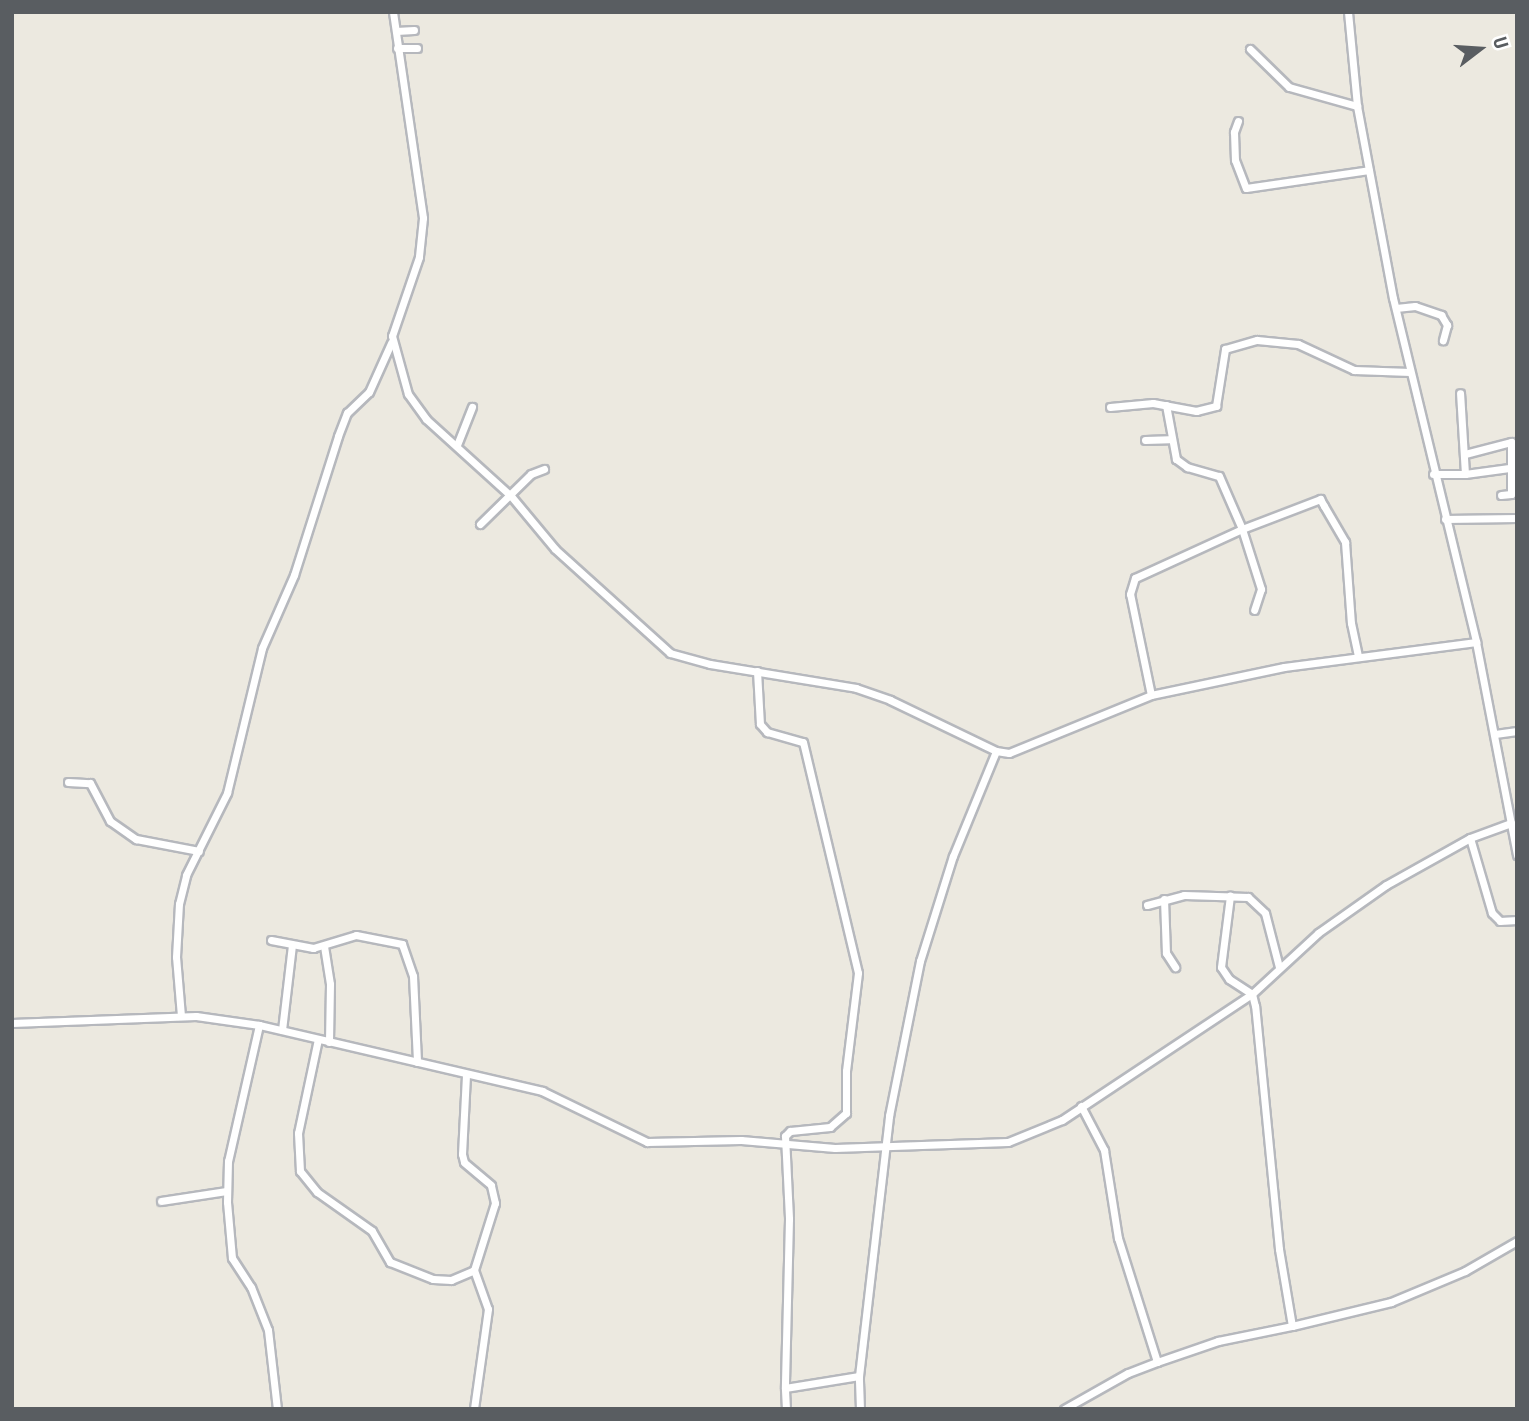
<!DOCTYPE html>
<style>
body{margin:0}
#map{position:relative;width:1529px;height:1421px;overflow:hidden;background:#ece9e0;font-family:"Roboto Condensed",sans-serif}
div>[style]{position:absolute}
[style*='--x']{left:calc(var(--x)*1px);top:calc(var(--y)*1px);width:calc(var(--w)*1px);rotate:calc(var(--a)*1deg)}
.roads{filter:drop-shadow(2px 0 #b6b8bd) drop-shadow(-2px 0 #b6b8bd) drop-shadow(0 2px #b6b8bd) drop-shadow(0 -2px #b6b8bd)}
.street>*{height:7px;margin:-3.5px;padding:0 3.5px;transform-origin:3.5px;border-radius:3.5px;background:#fff}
span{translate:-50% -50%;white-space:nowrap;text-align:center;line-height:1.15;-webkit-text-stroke:5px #fff;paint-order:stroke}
.frame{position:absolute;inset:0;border:14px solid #595d61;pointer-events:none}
.north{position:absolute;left:1445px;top:14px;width:70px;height:70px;-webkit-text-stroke:5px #fff;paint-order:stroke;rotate:73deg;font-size:19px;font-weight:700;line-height:28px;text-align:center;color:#595d61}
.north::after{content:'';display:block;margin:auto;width:24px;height:32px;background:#595d61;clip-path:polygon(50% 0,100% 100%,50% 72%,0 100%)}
</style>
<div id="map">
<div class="roads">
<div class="street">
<div style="--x:393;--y:12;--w:208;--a:81.7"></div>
<div style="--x:423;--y:218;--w:39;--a:96"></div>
<div style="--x:419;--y:257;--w:83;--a:108.9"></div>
<div style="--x:392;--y:336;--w:60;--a:74.6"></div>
<div style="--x:408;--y:394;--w:31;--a:54"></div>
<div style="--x:426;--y:419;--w:115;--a:42.2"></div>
<div style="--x:511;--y:496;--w:69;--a:50.3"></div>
<div style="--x:555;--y:549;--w:155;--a:42.1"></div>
<div style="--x:670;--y:653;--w:41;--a:15.4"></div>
<div style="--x:710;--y:664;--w:148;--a:9.3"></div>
<div style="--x:856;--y:688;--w:36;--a:19"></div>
<div style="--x:890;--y:700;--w:118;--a:25.7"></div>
<div style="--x:996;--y:751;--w:13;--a:9"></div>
<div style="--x:1009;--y:753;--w:153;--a:-22.2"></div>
<div style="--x:1151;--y:695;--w:136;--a:-11.9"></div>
<div style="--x:1284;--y:667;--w:194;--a:-7.4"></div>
<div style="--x:1348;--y:12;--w:94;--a:84.5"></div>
<div style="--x:1357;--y:106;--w:195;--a:79.4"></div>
<div style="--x:1393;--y:298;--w:354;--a:76.4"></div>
<div style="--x:1476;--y:642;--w:217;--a:79.1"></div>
<div style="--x:396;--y:31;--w:18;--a:-3"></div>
<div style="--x:397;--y:48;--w:20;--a:0"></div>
<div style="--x:1250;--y:49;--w:54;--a:44.3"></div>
<div style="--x:1289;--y:87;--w:71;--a:15.6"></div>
<div style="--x:1238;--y:121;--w:12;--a:110"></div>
<div style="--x:1234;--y:132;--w:28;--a:88"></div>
<div style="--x:1235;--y:160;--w:30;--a:69"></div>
<div style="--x:1246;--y:188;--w:124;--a:-8.3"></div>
<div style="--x:1396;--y:308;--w:19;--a:-6"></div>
<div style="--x:1415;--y:306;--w:28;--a:19"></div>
<div style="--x:1441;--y:315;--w:12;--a:59"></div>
<div style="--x:1447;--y:325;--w:16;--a:105"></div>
<div style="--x:1166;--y:405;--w:55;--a:79.5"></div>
<div style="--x:1176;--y:459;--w:14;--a:36"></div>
<div style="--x:1187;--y:467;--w:33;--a:16"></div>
<div style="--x:1219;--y:476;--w:58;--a:66.5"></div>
<div style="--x:1242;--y:529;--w:84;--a:-21"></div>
<div style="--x:1320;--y:499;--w:8;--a:60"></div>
<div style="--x:1324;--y:506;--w:42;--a:59.7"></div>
<div style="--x:1345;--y:542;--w:81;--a:85.8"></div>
<div style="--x:1351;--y:623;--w:34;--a:78"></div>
<div style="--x:1110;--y:407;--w:43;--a:-5.3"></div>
<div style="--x:1153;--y:403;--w:44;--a:10.5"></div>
<div style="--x:1196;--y:411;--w:21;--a:-14"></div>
<div style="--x:1216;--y:406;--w:58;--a:-81"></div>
<div style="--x:1225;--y:349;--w:33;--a:-16"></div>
<div style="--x:1257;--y:340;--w:41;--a:5.6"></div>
<div style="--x:1298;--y:344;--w:62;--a:24.9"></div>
<div style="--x:1354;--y:370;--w:56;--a:2"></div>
<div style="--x:1145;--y:440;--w:24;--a:-2"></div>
<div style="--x:457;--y:445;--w:41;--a:-68.5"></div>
<div style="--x:1465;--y:454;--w:48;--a:-14.6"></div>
<div style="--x:1511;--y:442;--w:52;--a:90"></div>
<div style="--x:1511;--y:494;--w:10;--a:174"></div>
<div style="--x:1433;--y:474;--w:32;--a:0"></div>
<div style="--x:1465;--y:474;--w:81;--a:-93.5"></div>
<div style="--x:1465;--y:474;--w:52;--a:-7.7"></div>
<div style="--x:1445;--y:519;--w:72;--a:-0.8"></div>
<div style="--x:480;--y:524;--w:71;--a:-44.4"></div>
<div style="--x:531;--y:474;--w:14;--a:-21"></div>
<div style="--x:757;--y:671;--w:53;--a:86.8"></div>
<div style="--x:760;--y:724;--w:11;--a:49"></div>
<div style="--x:767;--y:732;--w:37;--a:16"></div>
<div style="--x:803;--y:742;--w:237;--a:76.6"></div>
<div style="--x:858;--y:973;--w:99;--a:97"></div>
<div style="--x:846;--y:1071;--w:42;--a:90"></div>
<div style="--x:846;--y:1113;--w:21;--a:139"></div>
<div style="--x:830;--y:1127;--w:40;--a:174.3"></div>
<div style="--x:790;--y:1131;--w:7;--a:135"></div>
<div style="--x:785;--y:1136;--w:83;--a:87.2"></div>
<div style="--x:789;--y:1219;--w:169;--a:91.4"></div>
<div style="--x:1151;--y:695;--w:103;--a:-101.7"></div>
<div style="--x:1130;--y:594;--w:17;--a:-73"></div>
<div style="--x:1135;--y:578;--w:118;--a:-24.6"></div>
<div style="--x:1242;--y:529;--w:63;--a:72.4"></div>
<div style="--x:1261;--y:589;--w:22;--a:108"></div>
<div style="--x:1495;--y:734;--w:22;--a:-8"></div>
<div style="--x:68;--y:782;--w:22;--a:3"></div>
<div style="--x:90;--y:783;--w:43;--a:62.2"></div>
<div style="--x:110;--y:821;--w:32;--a:35"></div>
<div style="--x:136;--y:839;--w:64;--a:10.8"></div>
<div style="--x:1470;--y:838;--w:78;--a:73.7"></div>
<div style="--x:1492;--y:913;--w:11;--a:45"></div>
<div style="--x:1500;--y:921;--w:17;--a:-3"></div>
<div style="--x:1164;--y:899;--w:54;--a:87.9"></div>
<div style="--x:1166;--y:953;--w:17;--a:57"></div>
<div style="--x:1147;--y:905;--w:38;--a:-15"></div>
<div style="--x:1184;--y:895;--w:64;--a:1.8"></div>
<div style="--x:1248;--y:897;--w:23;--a:43"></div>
<div style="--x:1265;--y:913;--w:56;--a:75.5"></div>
<div style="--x:271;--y:940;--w:43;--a:10.8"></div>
<div style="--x:313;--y:948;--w:45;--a:-16.8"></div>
<div style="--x:356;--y:935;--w:47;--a:11.1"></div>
<div style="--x:402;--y:944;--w:34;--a:71"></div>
<div style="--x:413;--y:976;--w:86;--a:87.3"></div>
<div style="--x:324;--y:946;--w:38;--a:81"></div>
<div style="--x:330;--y:984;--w:58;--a:91"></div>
<div style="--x:181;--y:1016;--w:59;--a:-94.8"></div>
<div style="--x:176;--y:957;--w:53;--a:-86.8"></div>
<div style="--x:179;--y:904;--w:30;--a:-76"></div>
<div style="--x:186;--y:875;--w:92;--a:-63.4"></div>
<div style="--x:227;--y:793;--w:149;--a:-76.4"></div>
<div style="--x:262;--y:648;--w:80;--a:-66.3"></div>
<div style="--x:294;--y:575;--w:146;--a:-72.4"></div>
<div style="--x:338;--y:436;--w:25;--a:-69"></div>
<div style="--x:347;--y:413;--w:30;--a:-44"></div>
<div style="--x:369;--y:392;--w:54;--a:-65.8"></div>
<div style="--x:12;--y:1023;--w:184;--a:-2.2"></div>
<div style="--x:196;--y:1016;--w:64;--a:8.1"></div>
<div style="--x:259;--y:1025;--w:291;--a:13.1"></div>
<div style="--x:542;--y:1091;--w:117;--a:25.9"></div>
<div style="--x:647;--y:1142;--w:94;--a:-1.2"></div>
<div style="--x:741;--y:1140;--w:94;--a:4.9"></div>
<div style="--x:835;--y:1148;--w:173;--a:-2"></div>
<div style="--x:1008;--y:1142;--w:58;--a:-22.2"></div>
<div style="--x:1062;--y:1120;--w:228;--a:-33.6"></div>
<div style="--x:1252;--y:994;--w:90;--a:-42.7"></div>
<div style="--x:1318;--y:933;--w:83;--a:-35.2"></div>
<div style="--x:1386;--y:885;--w:96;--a:-29.2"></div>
<div style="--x:1470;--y:838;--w:44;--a:-20.1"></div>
<div style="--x:259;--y:1025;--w:139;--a:102.8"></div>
<div style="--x:228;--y:1161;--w:41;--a:91.4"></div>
<div style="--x:227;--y:1202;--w:56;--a:84.9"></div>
<div style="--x:232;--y:1258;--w:35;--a:57"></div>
<div style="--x:251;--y:1287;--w:46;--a:68.4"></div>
<div style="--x:268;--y:1330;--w:80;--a:83.5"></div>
<div style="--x:282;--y:1030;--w:86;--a:-83.3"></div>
<div style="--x:318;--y:1039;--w:96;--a:102"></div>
<div style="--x:298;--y:1133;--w:38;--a:87"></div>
<div style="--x:300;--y:1171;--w:27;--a:51"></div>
<div style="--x:317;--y:1192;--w:67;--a:35.3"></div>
<div style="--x:372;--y:1231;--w:36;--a:60"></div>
<div style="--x:390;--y:1262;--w:46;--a:21.6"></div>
<div style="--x:433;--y:1279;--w:18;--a:3"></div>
<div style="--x:451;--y:1280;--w:25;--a:-23"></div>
<div style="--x:474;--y:1270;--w:70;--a:-72.6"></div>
<div style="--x:495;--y:1203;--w:18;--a:-103"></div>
<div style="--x:491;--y:1185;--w:35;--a:-140"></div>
<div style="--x:464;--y:1162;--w:8;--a:-104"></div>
<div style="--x:462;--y:1154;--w:80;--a:-87.1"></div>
<div style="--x:1081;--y:1106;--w:50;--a:62.4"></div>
<div style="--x:1104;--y:1150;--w:89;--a:81"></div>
<div style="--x:1118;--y:1238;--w:130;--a:72.5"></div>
<div style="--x:161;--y:1201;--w:66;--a:-8.7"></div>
<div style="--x:474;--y:1270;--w:41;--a:70.3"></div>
<div style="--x:488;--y:1309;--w:101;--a:98"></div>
<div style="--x:1292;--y:1326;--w:102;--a:-13.6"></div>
<div style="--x:1391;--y:1302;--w:80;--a:-22.7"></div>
<div style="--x:1465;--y:1271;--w:60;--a:-30"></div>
<div style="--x:786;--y:1409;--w:21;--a:-93"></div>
<div style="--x:785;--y:1388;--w:75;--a:-9.2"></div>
<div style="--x:860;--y:1409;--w:33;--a:-92"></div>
<div style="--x:859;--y:1376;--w:262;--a:-83.4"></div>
<div style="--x:889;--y:1116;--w:158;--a:-78.7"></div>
<div style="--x:920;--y:961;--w:110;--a:-72.6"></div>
<div style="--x:953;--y:856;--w:113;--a:-67.7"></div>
<div style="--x:1064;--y:1409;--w:73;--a:-29.4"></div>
<div style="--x:1128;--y:1373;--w:31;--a:-21"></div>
<div style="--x:1157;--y:1362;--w:65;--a:-19"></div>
<div style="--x:1218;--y:1341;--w:76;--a:-11.5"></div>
<div style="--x:1292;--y:1326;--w:78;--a:-99.6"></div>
<div style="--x:1279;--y:1249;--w:244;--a:-95.6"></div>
<div style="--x:1255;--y:1006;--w:12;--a:-104"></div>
<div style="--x:1252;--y:994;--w:27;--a:-147"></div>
<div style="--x:1229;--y:979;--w:14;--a:-124"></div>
<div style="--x:1221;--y:967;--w:72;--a:-82.8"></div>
</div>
</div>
<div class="frame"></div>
<div class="north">U</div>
</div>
